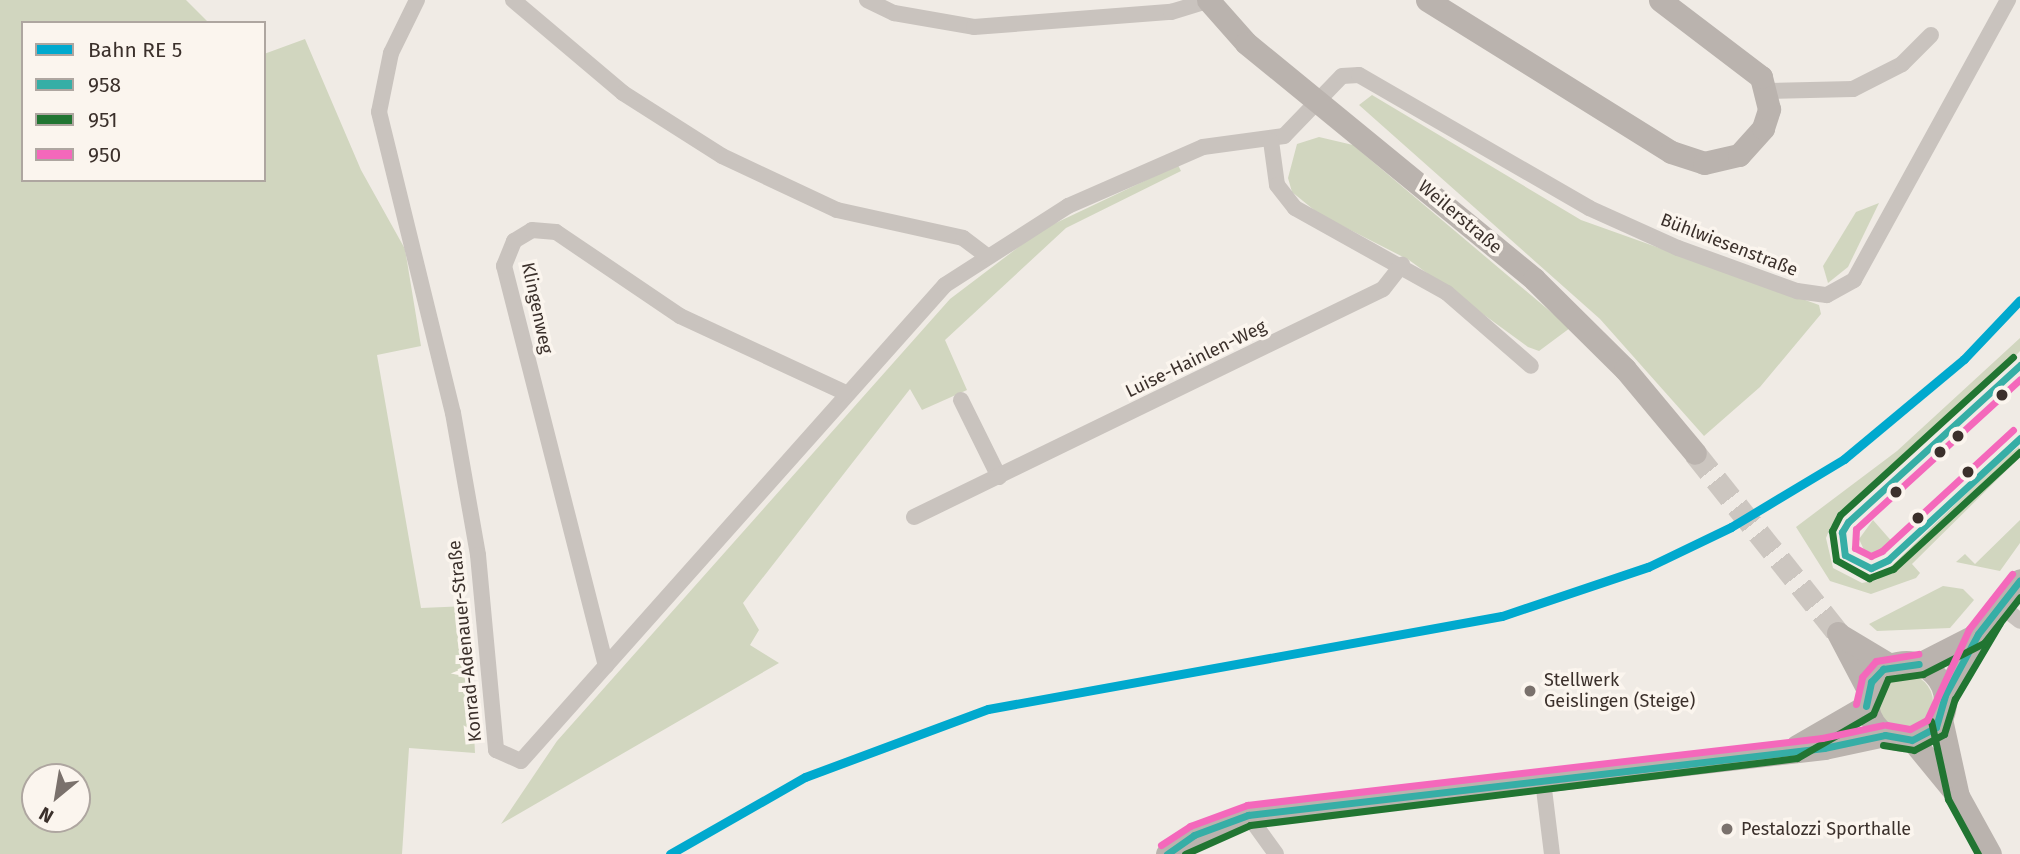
<!DOCTYPE html>
<meta charset="utf-8">
<style>
body{margin:0}
#map{position:relative;width:2020px;height:854px;overflow:hidden;background:#f0ebe5;font-family:"Fira Sans",sans-serif}
div>[style]{position:absolute}
[style*='--x']{left:calc(var(--x)*1px);top:calc(var(--y)*1px);width:calc(var(--w)*1px);rotate:calc(var(--a)*1deg)}
.green>*{inset:0;background:#d1d6bf}
.round{border-radius:50%}
.secondary-tunnel>*{height:23px;margin-top:-11.5px;transform-origin:0;background:repeating-linear-gradient(90deg,#ccc6c0 0 23px,transparent 0 34px)}
.street>*{height:16px;margin:-8px;padding:0 8px;transform-origin:8px;border-radius:8px;background:#c9c3be}
.secondary>*{height:23px;margin:-11.5px;padding:0 11.5px;transform-origin:11.5px;border-radius:11.5px;background:#bab3ae}
.secondary>.ring{margin:-11.5px;padding:0;box-sizing:content-box;background:none;border:23px solid #bab3ae;border-radius:50%}
.bus-1>*{height:7px;margin:-3.5px;padding:0 3.5px;transform-origin:3.5px;border-radius:3.5px;background:#36aea6}
.bus-2>*{height:7px;margin:-3.5px;padding:0 3.5px;transform-origin:3.5px;border-radius:3.5px;background:#217532}
.bus-3>*{height:7px;margin:-3.5px;padding:0 3.5px;transform-origin:3.5px;border-radius:3.5px;background:#f468bb}
.rail-1>*{height:9px;margin:-4.5px;padding:0 4.5px;transform-origin:4.5px;border-radius:4.5px;background:#00a9ce}
.dots>*{width:19px;height:19px;translate:-50% -50%;box-sizing:border-box;border:4px solid #fbf5ee;border-radius:50%}
span{translate:-50% -50%;white-space:nowrap;text-align:center;line-height:1.15;-webkit-text-stroke:7px #fbf5ee;paint-order:stroke}
.street-label{font-size:18px;color:#3b302b}
.poi-label{font-size:18px;color:#3b302b}
.left{translate:0 -50%;text-align:left}
.legend{position:absolute;left:21px;top:21px;width:245px;height:161px;box-sizing:border-box;background:#fbf5ee;border:2px solid #aea6a0;margin:0;padding:9px 12px;list-style:none;font-size:21px;color:#3b302b}
.legend li{display:flex;align-items:center;gap:14px;height:35px}
.legend b{width:35px;border:2px solid #aea6a0}
.north{position:absolute;left:21px;top:763px;width:70px;height:70px;box-sizing:border-box;background:#fbf5ee;border:2px solid #aea6a0;border-radius:50%;rotate:210deg;font-size:19px;font-weight:700;line-height:28px;text-align:center;color:#3b302b}
.north::after{content:'';display:block;margin:auto;width:24px;height:32px;background:#7a716c;clip-path:polygon(50% 0,100% 100%,50% 72%,0 100%)}
</style>
<div id="map">
<div class="green">
<div style="clip-path:polygon(evenodd,0 0,186px 0,209px 23px,23px 23px,23px 180px,264px 180px,264px 54px,305px 39px,361px 170px,405px 249px,421px 346px,377px 355px,421px 608px,468px 606px,475px 753px,409px 748px,402px 854px,0 854px,0 0,35px 777px,77px 777px,77px 819px,35px 819px,35px 777px)"></div>
<div style="clip-path:polygon(1372px 95px,1581px 220px,1819px 305px,1821px 314px,1760px 387px,1704px 436px,1600px 319px,1359px 105px)"></div>
<div style="clip-path:polygon(1319px 137px,1353px 145px,1570px 328px,1539px 351px,1528px 347px,1409px 260px,1319px 214px,1292px 192px,1288px 178px,1297px 144px)"></div>
<div style="clip-path:polygon(1178px 165px,1181px 171px,1066px 228px,945px 340px,967px 390px,922px 410px,910px 389px,743px 603px,759px 630px,750px 645px,779px 663px,501px 824px,557px 741px,950px 299px,1041px 230px)"></div>
<div style="clip-path:polygon(1879px 203px,1848px 267px,1828px 283px,1823px 266px,1856px 212px)"></div>
<div style="clip-path:polygon(2020px 338px,2020px 351px,1995px 378px,1831px 526px,1826px 538px,1833px 568px,1862px 583px,1877px 580px,2003px 458px,2019px 447px,2020px 457px,1912px 564px,1920px 573px,1916px 578px,1871px 594px,1830px 581px,1796px 527px,1897px 451px)"></div>
<div style="clip-path:polygon(1873px 520px,1894px 544px,1878px 555px,1864px 550px,1859px 539px)"></div>
<div style="clip-path:polygon(2020px 520px,2020px 543px,2000px 571px,1956px 562px,1965px 554px,1975px 564px)"></div>
<div style="clip-path:polygon(1943px 586px,1963px 589px,1974px 600px,1950px 628px,1877px 631px,1869px 624px)"></div>
<div class="round" style="left:1877px;top:674px;width:56px;height:56px"></div>
</div>
<div class="secondary-tunnel">
<div style="--x:1695;--y:453;--w:230;--a:51.5"></div>
</div>
<div class="street">
<div style="--x:417;--y:0;--w:59;--a:116.1"></div>
<div style="--x:391;--y:53;--w:60;--a:101.5"></div>
<div style="--x:379;--y:112;--w:310;--a:76.2"></div>
<div style="--x:453;--y:413;--w:144;--a:80"></div>
<div style="--x:478;--y:555;--w:196;--a:84.7"></div>
<div style="--x:496;--y:750;--w:27;--a:24"></div>
<div style="--x:521;--y:761;--w:637;--a:-48.31"></div>
<div style="--x:945;--y:285;--w:146;--a:-32.7"></div>
<div style="--x:1068;--y:206;--w:147;--a:-23.6"></div>
<div style="--x:1203;--y:147;--w:82;--a:-7.7"></div>
<div style="--x:1284;--y:136;--w:83;--a:-46"></div>
<div style="--x:1342;--y:76;--w:17;--a:-3"></div>
<div style="--x:1359;--y:75;--w:266;--a:30"></div>
<div style="--x:1589;--y:208;--w:98;--a:24.2"></div>
<div style="--x:1678;--y:248;--w:127;--a:19.9"></div>
<div style="--x:1797;--y:291;--w:30;--a:8"></div>
<div style="--x:1827;--y:295;--w:31;--a:-29"></div>
<div style="--x:1854;--y:280;--w:320;--a:-61.2"></div>
<div style="--x:513;--y:0;--w:144;--a:40.2"></div>
<div style="--x:623;--y:93;--w:117;--a:32.5"></div>
<div style="--x:722;--y:156;--w:127;--a:25.2"></div>
<div style="--x:837;--y:210;--w:129;--a:12.5"></div>
<div style="--x:963;--y:238;--w:26;--a:37"></div>
<div style="--x:867;--y:0;--w:30;--a:26"></div>
<div style="--x:894;--y:13;--w:81;--a:9.9"></div>
<div style="--x:974;--y:27;--w:198;--a:-4.4"></div>
<div style="--x:1171;--y:12;--w:39;--a:-17"></div>
<div style="--x:1767;--y:91;--w:86;--a:-1.3"></div>
<div style="--x:1853;--y:89;--w:55;--a:-27"></div>
<div style="--x:1902;--y:64;--w:41;--a:-45"></div>
<div style="--x:1271;--y:141;--w:44;--a:82.2"></div>
<div style="--x:1277;--y:185;--w:29;--a:52"></div>
<div style="--x:1295;--y:208;--w:174;--a:29.2"></div>
<div style="--x:1447;--y:293;--w:111;--a:41"></div>
<div style="--x:961;--y:400;--w:86;--a:63.7"></div>
<div style="--x:914;--y:517;--w:521;--a:-25.93"></div>
<div style="--x:1383;--y:289;--w:31;--a:-52"></div>
<div style="--x:2001;--y:606;--w:24;--a:38"></div>
<div style="--x:606;--y:666;--w:413;--a:-104.3"></div>
<div style="--x:504;--y:266;--w:27;--a:-68"></div>
<div style="--x:514;--y:241;--w:21;--a:-31"></div>
<div style="--x:532;--y:230;--w:24;--a:5"></div>
<div style="--x:556;--y:232;--w:150;--a:34.1"></div>
<div style="--x:680;--y:316;--w:181;--a:24.9"></div>
<div style="--x:1543;--y:781;--w:74;--a:83"></div>
<div style="--x:1248;--y:815;--w:48;--a:54.3"></div>
</div>
<div class="secondary">
<div style="--x:1208;--y:0;--w:57;--a:48.5"></div>
<div style="--x:1246;--y:43;--w:372;--a:39.3"></div>
<div style="--x:1534;--y:279;--w:128;--a:44.7"></div>
<div style="--x:1625;--y:369;--w:109;--a:50.2"></div>
<div style="--x:1427;--y:0;--w:287;--a:31.9"></div>
<div style="--x:1671;--y:152;--w:35;--a:18"></div>
<div style="--x:1704;--y:163;--w:36;--a:-13"></div>
<div style="--x:1739;--y:155;--w:36;--a:-48"></div>
<div style="--x:1763;--y:128;--w:20;--a:-72"></div>
<div style="--x:1769;--y:109;--w:33;--a:-104"></div>
<div style="--x:1761;--y:77;--w:127;--a:-142.7"></div>
<div style="--x:1838;--y:633;--w:64;--a:62.2"></div>
<div style="--x:1840;--y:635;--w:58;--a:31"></div>
<div class="ring" style="left:1867px;top:662px;width:55px;height:55px"></div>
<div style="--x:1919;--y:664;--w:66;--a:-27"></div>
<div style="--x:1945;--y:695;--w:69;--a:-61.6"></div>
<div style="--x:1978;--y:634;--w:68;--a:-52.1"></div>
<div style="--x:1941;--y:719;--w:79;--a:77.6"></div>
<div style="--x:1912;--y:740;--w:72;--a:50.6"></div>
<div style="--x:1958;--y:796;--w:66;--a:61.1"></div>
<div style="--x:1797;--y:746;--w:80;--a:-30.1"></div>
<div style="--x:1167;--y:854;--w:33;--a:-35"></div>
<div style="--x:1194;--y:835;--w:58;--a:-20.3"></div>
<div style="--x:1248;--y:815;--w:580;--a:-6.63"></div>
<div style="--x:1824;--y:748;--w:62;--a:-12"></div>
</div>
<div class="bus-1">
<div style="--x:2020;--y:365;--w:233;--a:137.6"></div>
<div style="--x:1848;--y:522;--w:12;--a:121"></div>
<div style="--x:1842;--y:532;--w:23;--a:83"></div>
<div style="--x:1845;--y:555;--w:29;--a:27"></div>
<div style="--x:1871;--y:568;--w:19;--a:-25"></div>
<div style="--x:1888;--y:560;--w:180;--a:-42.7"></div>
<div style="--x:1866;--y:706;--w:25;--a:-78"></div>
<div style="--x:1871;--y:682;--w:18;--a:-47"></div>
<div style="--x:1883;--y:669;--w:36;--a:-8"></div>
<div style="--x:1885;--y:735;--w:27;--a:10"></div>
<div style="--x:1912;--y:740;--w:27;--a:-28"></div>
<div style="--x:1936;--y:727;--w:33;--a:-74"></div>
<div style="--x:1945;--y:695;--w:69;--a:-61.6"></div>
<div style="--x:1978;--y:634;--w:68;--a:-52.1"></div>
<div style="--x:1167;--y:854;--w:33;--a:-35"></div>
<div style="--x:1194;--y:835;--w:58;--a:-20.3"></div>
<div style="--x:1248;--y:815;--w:580;--a:-6.63"></div>
<div style="--x:1824;--y:748;--w:62;--a:-12"></div>
</div>
<div class="bus-2">
<div style="--x:2013;--y:357;--w:234;--a:137.6"></div>
<div style="--x:1840;--y:515;--w:18;--a:117"></div>
<div style="--x:1832;--y:531;--w:29;--a:82"></div>
<div style="--x:1836;--y:560;--w:38;--a:29"></div>
<div style="--x:1869;--y:578;--w:26;--a:-21"></div>
<div style="--x:1893;--y:569;--w:173;--a:-42.7"></div>
<div style="--x:1931;--y:721;--w:80;--a:77.7"></div>
<div style="--x:1948;--y:799;--w:63;--a:61.4"></div>
<div style="--x:1883;--y:745;--w:31;--a:9"></div>
<div style="--x:1914;--y:750;--w:34;--a:-28"></div>
<div style="--x:1944;--y:734;--w:37;--a:-73"></div>
<div style="--x:1955;--y:699;--w:88;--a:-59.4"></div>
<div style="--x:1185;--y:854;--w:71;--a:-24"></div>
<div style="--x:1250;--y:825;--w:551;--a:-6.98"></div>
<div style="--x:1797;--y:758;--w:88;--a:-30.1"></div>
<div style="--x:1873;--y:714;--w:38;--a:-67"></div>
<div style="--x:1888;--y:679;--w:35;--a:-8"></div>
<div style="--x:1923;--y:674;--w:68;--a:-26.9"></div>
<div style="--x:1984;--y:643;--w:58;--a:-52"></div>
</div>
<div class="bus-3">
<div style="--x:2013;--y:430;--w:178;--a:137.3"></div>
<div style="--x:1882;--y:551;--w:12;--a:156"></div>
<div style="--x:1871;--y:556;--w:18;--a:-153"></div>
<div style="--x:1855;--y:548;--w:19;--a:-87"></div>
<div style="--x:1856;--y:529;--w:222;--a:-42.4"></div>
<div style="--x:1856;--y:704;--w:28;--a:-77"></div>
<div style="--x:1862;--y:677;--w:21;--a:-49"></div>
<div style="--x:1876;--y:661;--w:43;--a:-9.5"></div>
<div style="--x:1887;--y:725;--w:23;--a:10"></div>
<div style="--x:1910;--y:729;--w:19;--a:-28"></div>
<div style="--x:1927;--y:720;--w:100;--a:-65.2"></div>
<div style="--x:1969;--y:629;--w:70;--a:-52"></div>
<div style="--x:1161;--y:845;--w:35;--a:-33"></div>
<div style="--x:1190;--y:826;--w:61;--a:-20.2"></div>
<div style="--x:1247;--y:805;--w:579;--a:-6.65"></div>
<div style="--x:1822;--y:738;--w:62;--a:-12"></div>
</div>
<div class="rail-1">
<div style="--x:670;--y:854;--w:155;--a:-29.7"></div>
<div style="--x:805;--y:777;--w:195;--a:-20.4"></div>
<div style="--x:988;--y:709;--w:522;--a:-10.26"></div>
<div style="--x:1502;--y:616;--w:154;--a:-18.6"></div>
<div style="--x:1648;--y:567;--w:92;--a:-25.7"></div>
<div style="--x:1731;--y:527;--w:132;--a:-31"></div>
<div style="--x:1844;--y:459;--w:156;--a:-39.8"></div>
<div style="--x:1964;--y:359;--w:81;--a:-46.5"></div>
</div>
<div class="dots">
<div style="left:2002px;top:395px;background:#3b302b"></div>
<div style="left:1958px;top:436px;background:#3b302b"></div>
<div style="left:1940px;top:452px;background:#3b302b"></div>
<div style="left:1968px;top:472px;background:#3b302b"></div>
<div style="left:1896px;top:492px;background:#3b302b"></div>
<div style="left:1918px;top:518px;background:#3b302b"></div>
<div style="left:1530px;top:691px;background:#7a716c"></div>
<div style="left:1727px;top:829px;background:#7a716c"></div>
</div>
<div class="street-label">
<span style="left:1460px;top:217px;rotate:40deg">Weilerstraße</span>
<span style="left:1729px;top:245px;rotate:21deg">Bühlwiesenstraße</span>
<span style="left:537px;top:308px;rotate:78deg">Klingenweg</span>
<span style="left:1196px;top:359px;rotate:-26deg">Luise-Hainlen-Weg</span>
<span style="left:465px;top:641px;rotate:-96deg">Konrad-Adenauer-Straße</span>
</div>
<div class="poi-label">
<span class="left" style="left:1544px;top:691px">Stellwerk<br>Geislingen (Steige)</span>
<span class="left" style="left:1741px;top:829px">Pestalozzi Sporthalle</span>
</div>
<ul class="legend">
<li><b style="height:9px;background:#00a9ce"></b>Bahn RE 5</li>
<li><b style="height:9px;background:#36aea6"></b>958</li>
<li><b style="height:9px;background:#217532"></b>951</li>
<li><b style="height:9px;background:#f468bb"></b>950</li>
</ul>
<div class="north">N</div>
</div>
